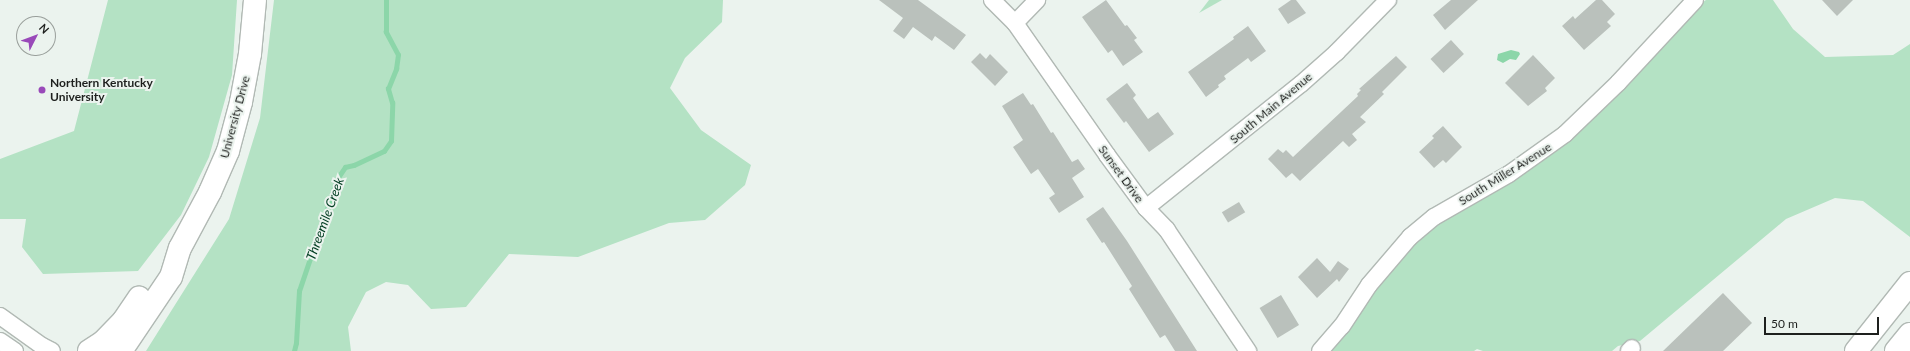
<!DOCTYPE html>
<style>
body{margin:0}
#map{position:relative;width:1910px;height:351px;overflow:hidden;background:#ebf3ee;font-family:Lato,sans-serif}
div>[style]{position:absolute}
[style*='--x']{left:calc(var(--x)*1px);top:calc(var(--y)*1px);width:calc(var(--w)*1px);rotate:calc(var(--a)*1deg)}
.green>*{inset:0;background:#b4e2c4}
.water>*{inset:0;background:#8cd6a9}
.stream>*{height:4.5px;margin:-2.25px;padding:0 2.25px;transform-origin:2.25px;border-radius:2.25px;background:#8cd6a9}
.building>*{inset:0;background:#bac1bc;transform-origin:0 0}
.roads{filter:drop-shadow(1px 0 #b1b9b4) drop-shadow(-1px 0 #b1b9b4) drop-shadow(0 1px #b1b9b4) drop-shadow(0 -1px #b1b9b4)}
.minor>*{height:16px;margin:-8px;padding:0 8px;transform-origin:8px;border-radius:8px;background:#fff}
.secondary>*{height:22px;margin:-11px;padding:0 11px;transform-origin:11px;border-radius:11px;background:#fff}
.motorway>*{height:22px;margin:-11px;padding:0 11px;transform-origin:11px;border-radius:11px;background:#fff}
.dots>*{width:11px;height:11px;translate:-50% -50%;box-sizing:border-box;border:2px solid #ebf3ee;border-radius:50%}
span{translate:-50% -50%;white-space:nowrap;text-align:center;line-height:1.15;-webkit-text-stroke:4px #ebf3ee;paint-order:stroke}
.poi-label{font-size:12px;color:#1e201e;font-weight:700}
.left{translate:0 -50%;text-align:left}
.street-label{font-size:12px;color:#1e201e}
.water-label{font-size:13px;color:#003d21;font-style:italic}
.north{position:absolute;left:16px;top:16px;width:40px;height:40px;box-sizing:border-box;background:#ebf3ee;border:1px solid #999f9b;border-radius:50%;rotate:48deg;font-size:11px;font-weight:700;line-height:16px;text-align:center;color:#1e201e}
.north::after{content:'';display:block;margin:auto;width:14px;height:18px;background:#9949b9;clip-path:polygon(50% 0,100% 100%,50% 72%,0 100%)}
.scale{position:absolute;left:1764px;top:317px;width:115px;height:18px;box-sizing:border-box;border:2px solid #1e201e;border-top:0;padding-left:5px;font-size:12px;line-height:14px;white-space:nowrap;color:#1e201e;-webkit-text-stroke:3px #ebf3ee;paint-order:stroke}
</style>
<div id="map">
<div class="green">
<div style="clip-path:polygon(108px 0,237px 0,232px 75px,209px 157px,181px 215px,138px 271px,43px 274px,22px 247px,26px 219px,0 219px,0 159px,74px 131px)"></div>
<div style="clip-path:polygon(274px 0,723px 0,722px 22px,685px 58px,670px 88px,701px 130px,751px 165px,745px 185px,705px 220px,669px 223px,578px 257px,509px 254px,466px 307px,431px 309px,408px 285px,386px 282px,366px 292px,348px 327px,351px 351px,146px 351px,229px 219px,260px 118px)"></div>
<div style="clip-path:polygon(1209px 0,1222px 0,1199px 13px)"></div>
<div style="clip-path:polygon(1706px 0,1773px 0,1793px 29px,1825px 57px,1893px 55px,1910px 44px,1910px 237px,1863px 201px,1835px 198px,1786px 219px,1640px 341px,1618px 346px,1612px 351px,1483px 351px,1477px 349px,1474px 351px,1332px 351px,1352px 326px,1392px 265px,1423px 234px,1455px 212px,1524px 172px,1697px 6px)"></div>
</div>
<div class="water">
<div style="clip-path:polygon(1511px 50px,1519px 52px,1520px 54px,1516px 60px,1510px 59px,1503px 63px,1497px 60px,1498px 54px)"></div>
</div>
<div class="stream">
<div style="--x:294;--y:351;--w:8;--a:-76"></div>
<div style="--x:296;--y:343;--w:52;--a:-86.7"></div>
<div style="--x:299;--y:291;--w:118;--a:-71.3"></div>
<div style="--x:337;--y:179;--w:14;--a:-56"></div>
<div style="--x:345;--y:167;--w:9;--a:-13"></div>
<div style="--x:354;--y:165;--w:33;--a:-25"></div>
<div style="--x:384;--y:151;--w:12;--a:-55"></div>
<div style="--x:391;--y:141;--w:38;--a:-88"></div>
<div style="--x:392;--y:103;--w:15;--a:-106"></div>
<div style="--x:388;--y:89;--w:22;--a:-68"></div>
<div style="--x:396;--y:69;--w:14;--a:-82"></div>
<div style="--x:398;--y:55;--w:26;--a:-118"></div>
<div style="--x:386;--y:32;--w:32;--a:-90"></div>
</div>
<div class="building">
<div style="clip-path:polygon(879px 0,918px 0,966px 35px,954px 50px,935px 36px,932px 41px,913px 27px,904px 39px,893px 31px,903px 18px)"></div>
<div style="clip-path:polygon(1106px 0,1125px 26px,1127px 25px,1137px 38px,1134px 40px,1143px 52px,1123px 66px,1112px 50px,1108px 53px,1082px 17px)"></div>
<div style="clip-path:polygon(1291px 0,1296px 0,1306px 13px,1288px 24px,1278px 9px)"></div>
<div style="clip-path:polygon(1451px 0,1478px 0,1445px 30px,1433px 15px)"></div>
<div style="clip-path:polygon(1596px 0,1602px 0,1615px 14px,1607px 22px,1611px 26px,1584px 50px,1562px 26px,1573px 16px,1575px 19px)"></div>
<div style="clip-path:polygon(1822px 0,1853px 0,1837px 16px)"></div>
<div style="clip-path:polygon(1248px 26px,1266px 51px,1251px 62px,1248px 58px,1224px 76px,1226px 79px,1218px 85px,1219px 87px,1206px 97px,1188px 72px,1234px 39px,1233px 37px)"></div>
<div style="left:1451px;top:40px;width:19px;height:28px;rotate:47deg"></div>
<div style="clip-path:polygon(980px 53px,986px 59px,990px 54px,1008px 72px,995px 86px,971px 62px)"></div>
<div style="clip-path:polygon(1533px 55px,1555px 78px,1545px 88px,1547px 91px,1528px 106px,1505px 83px)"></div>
<div style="clip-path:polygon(1396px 56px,1407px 67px,1382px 92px,1384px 94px,1360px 117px,1366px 122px,1352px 134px,1357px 140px,1349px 147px,1343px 141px,1300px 181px,1292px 173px,1286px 178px,1268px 159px,1278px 149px,1283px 153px,1286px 150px,1293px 157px,1358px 96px,1357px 94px,1361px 90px,1359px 89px)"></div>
<div style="clip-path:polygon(1127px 83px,1136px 95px,1133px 98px,1148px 119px,1158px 112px,1174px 134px,1149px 152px,1126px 121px,1124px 123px,1106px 99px)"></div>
<div style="clip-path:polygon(1023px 93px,1031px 105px,1033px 104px,1051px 133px,1053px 132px,1072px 162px,1078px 159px,1085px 169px,1072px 178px,1084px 197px,1059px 213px,1049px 198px,1055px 194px,1038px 169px,1031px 174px,1013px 147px,1023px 140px,1002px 106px)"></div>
<div style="clip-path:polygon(1443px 126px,1462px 147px,1446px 163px,1443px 160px,1434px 168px,1419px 152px,1434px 138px,1432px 136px)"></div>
<div style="left:1239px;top:202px;width:12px;height:20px;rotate:59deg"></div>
<div style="clip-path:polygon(1103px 207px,1127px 241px,1197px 351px,1175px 351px,1165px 335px,1160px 338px,1129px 289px,1132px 286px,1104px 242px,1102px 243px,1086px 219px)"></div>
<div style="clip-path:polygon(1317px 258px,1330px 272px,1338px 261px,1349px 269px,1339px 282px,1337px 279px,1317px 298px,1298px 277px)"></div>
<div style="clip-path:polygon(1723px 293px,1752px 323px,1723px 351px,1663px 351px)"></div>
<div style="left:1281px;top:295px;width:35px;height:25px;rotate:59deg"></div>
</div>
<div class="roads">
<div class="minor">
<div style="--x:992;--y:0;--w:33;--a:45"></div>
<div style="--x:1015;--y:23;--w:161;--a:55.1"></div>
<div style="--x:1107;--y:155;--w:66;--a:53.7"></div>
<div style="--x:1146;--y:208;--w:30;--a:46"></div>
<div style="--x:1167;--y:230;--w:146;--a:56.2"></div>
<div style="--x:1015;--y:23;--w:32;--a:-46"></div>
<div style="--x:1146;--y:208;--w:198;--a:-38.7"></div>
<div style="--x:1301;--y:84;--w:48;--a:-41.6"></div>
<div style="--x:1337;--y:52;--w:73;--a:-45.6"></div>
<div style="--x:0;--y:316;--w:52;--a:35.5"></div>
<div style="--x:42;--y:346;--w:11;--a:27"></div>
<div style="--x:0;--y:341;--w:18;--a:34"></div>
<div style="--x:1320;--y:351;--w:33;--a:-49"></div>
<div style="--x:1342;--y:326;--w:49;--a:-56.6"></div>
<div style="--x:1369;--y:285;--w:63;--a:-49.5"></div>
<div style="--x:1410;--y:237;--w:31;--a:-40"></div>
<div style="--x:1434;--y:217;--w:86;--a:-29.8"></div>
<div style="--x:1509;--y:174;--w:69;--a:-35.5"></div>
<div style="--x:1565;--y:134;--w:74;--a:-43.9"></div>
<div style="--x:1618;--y:83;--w:113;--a:-47.1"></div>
<div style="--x:1629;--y:351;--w:4;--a:-45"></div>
</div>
<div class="secondary">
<div style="--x:89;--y:351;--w:17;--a:-33"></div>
<div style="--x:103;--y:342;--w:30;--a:-46"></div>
<div style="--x:124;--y:320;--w:27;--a:-56"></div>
<div style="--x:121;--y:351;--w:89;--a:-56"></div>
<div style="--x:171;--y:277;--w:30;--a:-73"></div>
<div style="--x:180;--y:248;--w:64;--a:-61.8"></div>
<div style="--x:210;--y:192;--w:45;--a:-66.3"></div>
<div style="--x:228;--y:151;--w:51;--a:-75.1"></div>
<div style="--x:241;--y:102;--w:49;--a:-79.4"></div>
<div style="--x:250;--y:54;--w:54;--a:-84.7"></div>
</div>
<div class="motorway">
<div style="--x:1856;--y:351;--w:87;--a:-51.5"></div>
<div style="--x:1896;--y:351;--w:22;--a:-51"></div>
</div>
</div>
<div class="dots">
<div style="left:42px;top:90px;background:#9949b9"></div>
</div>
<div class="poi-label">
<span class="left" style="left:50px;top:90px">Northern Kentucky<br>University</span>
</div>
<div class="street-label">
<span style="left:1271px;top:108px;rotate:-40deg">South Main Avenue</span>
<span style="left:235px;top:117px;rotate:-75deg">University Drive</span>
<span style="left:1121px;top:174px;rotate:54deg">Sunset Drive</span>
<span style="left:1505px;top:174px;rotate:-32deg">South Miller Avenue</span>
</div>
<div class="water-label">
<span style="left:325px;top:219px;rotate:-70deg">Threemile Creek</span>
</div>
<div class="north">N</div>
<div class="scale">50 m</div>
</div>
